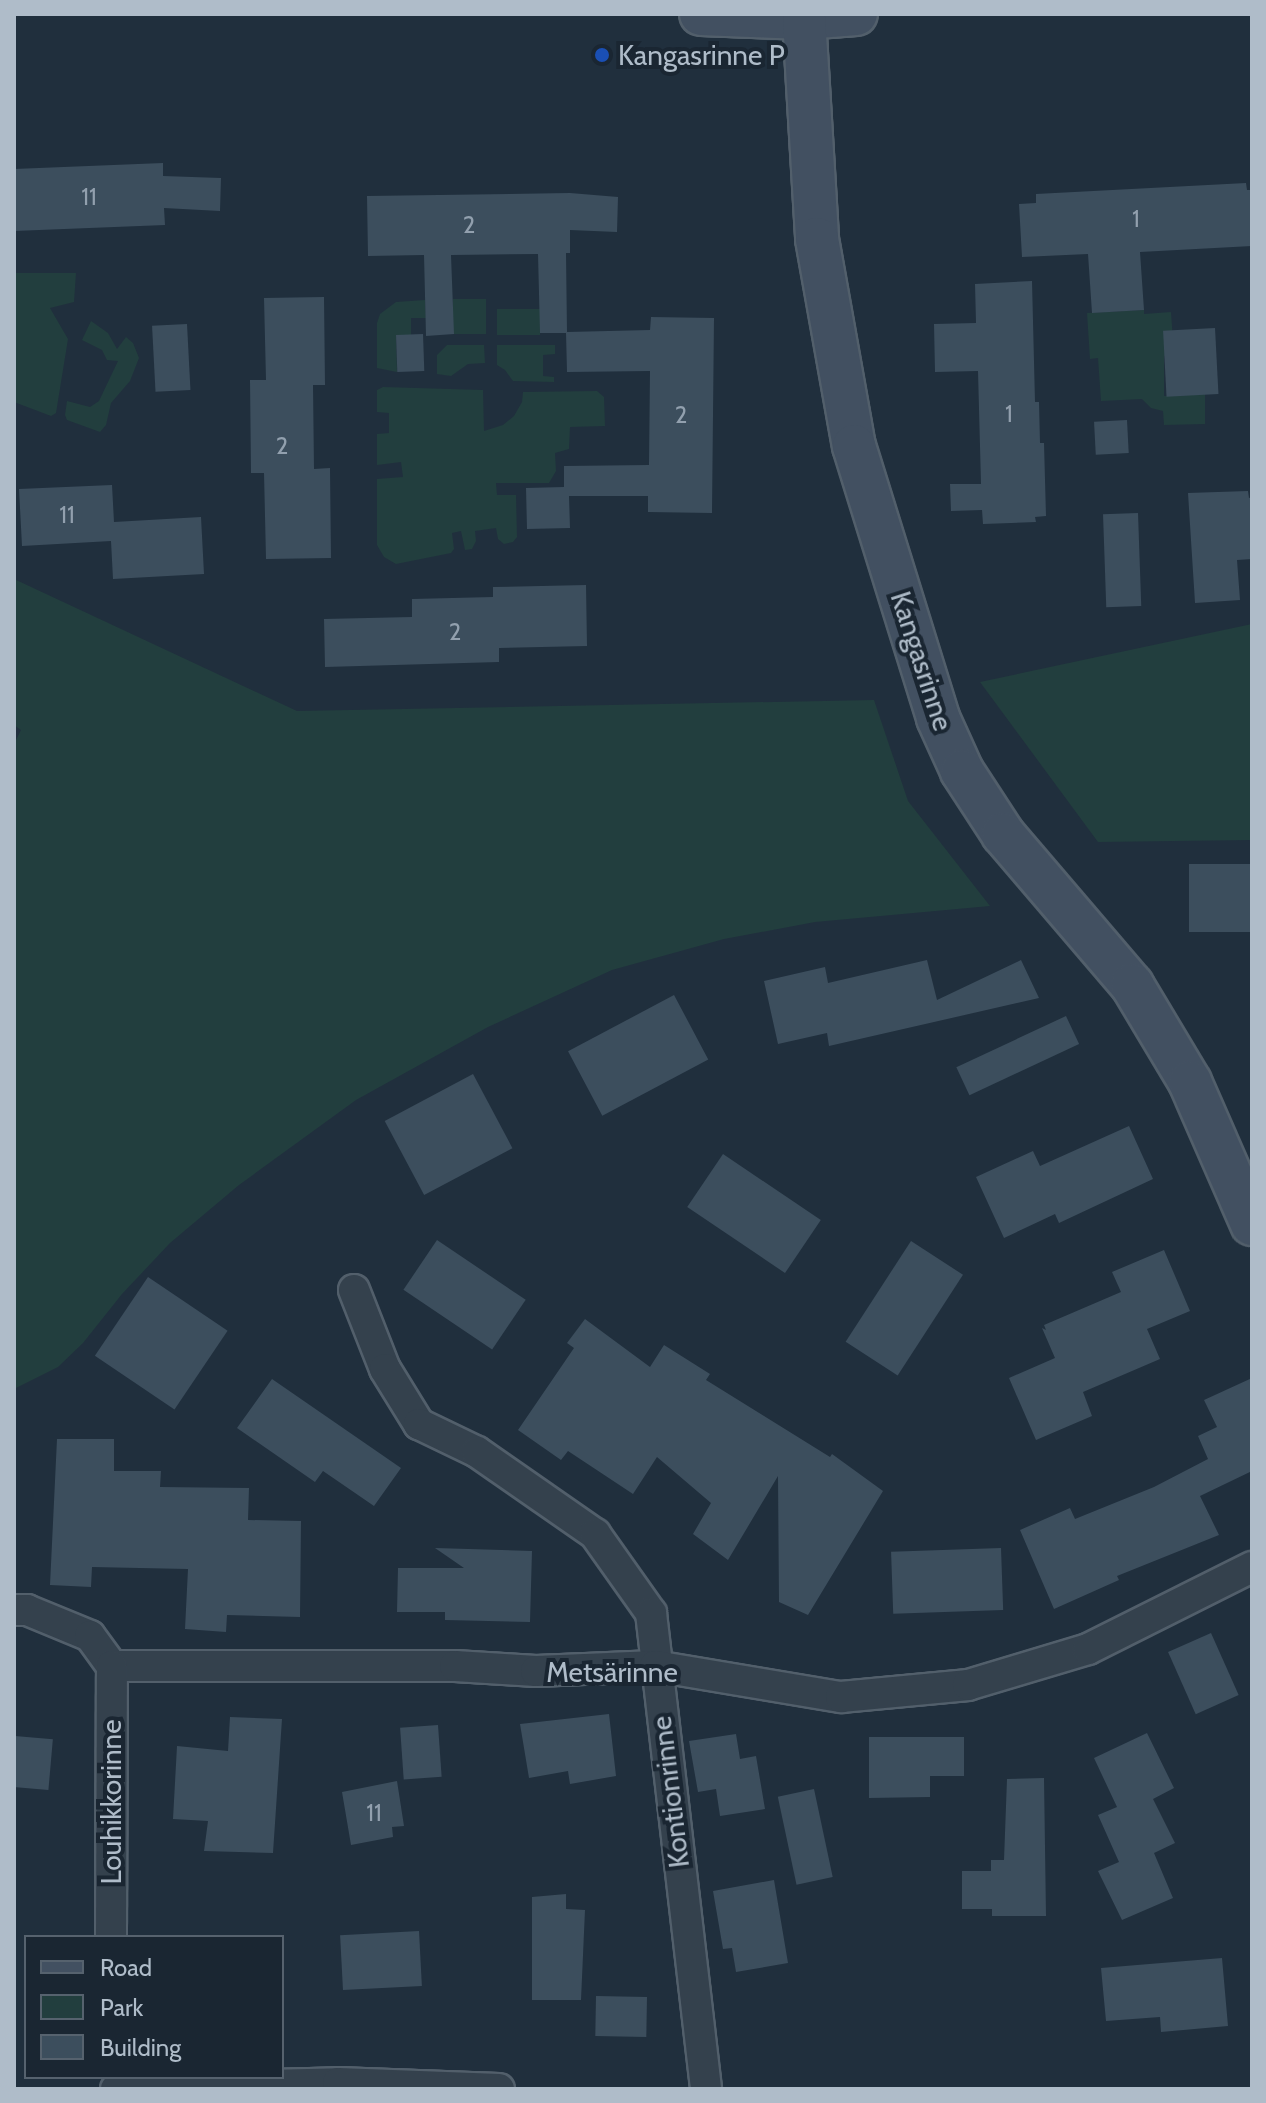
<!DOCTYPE html>
<meta charset="utf-8">
<style>
body{margin:0}
#map{position:relative;width:1266px;height:2103px;overflow:hidden;background:#202f3d;font-family:Cabin,sans-serif}
div>[style]{position:absolute}
[style*='--x']{left:calc(var(--x)*1px);top:calc(var(--y)*1px);width:calc(var(--w)*1px);rotate:calc(var(--a)*1deg)}
.green>*{inset:0;background:#223e3e;transform-origin:0 0}
.building>*{inset:0;background:#3c4e5d;transform-origin:0 0}
.roads{filter:drop-shadow(2px 0 #525f6b) drop-shadow(-2px 0 #525f6b) drop-shadow(0 2px #525f6b) drop-shadow(0 -2px #525f6b)}
.street>*{height:30px;margin:-15px;padding:0 15px;transform-origin:15px;border-radius:15px;background:#34414d}
.secondary>*{height:42px;margin:-21px;padding:0 21px;transform-origin:21px;border-radius:21px;background:#425061}
.dots>*{width:22px;height:22px;translate:-50% -50%;box-sizing:border-box;border:4px solid #1a2632;border-radius:50%}
span{translate:-50% -50%;white-space:nowrap;text-align:center;line-height:1.15;-webkit-text-stroke:8px #1a2632;paint-order:stroke}
.number-label{font-size:24px;color:#92a0ae}
.number-label span{-webkit-text-stroke-width:0}
.poi-label{font-size:28px;color:#afbcc9}
.left{translate:0 -50%;text-align:left}
.street-label{font-size:28px;color:#afbcc9}
.frame{position:absolute;inset:0;border:16px solid #afbcc9;pointer-events:none}
.legend{position:absolute;left:24px;top:1935px;width:260px;height:144px;box-sizing:border-box;background:#1a2632;border:2px solid #56626e;margin:0;padding:10px 14px;list-style:none;font-size:24px;color:#afbcc9}
.legend li{display:flex;align-items:center;gap:16px;height:40px}
.legend b{width:40px;border:2px solid #56626e}
</style>
<div id="map">
<div class="green">
<div style="clip-path:polygon(14px 273px,76px 273px,74px 302px,50px 308px,68px 339px,56px 413px,51px 416px,14px 402px)"></div>
<div style="left:453px;top:299px;width:33px;height:35px"></div>
<div style="clip-path:polygon(425px 300px,426px 318px,411px 318px,411px 335px,396px 336px,397px 372px,377px 368px,377px 323px,380px 314px,396px 302px)"></div>
<div style="left:497px;top:309px;width:43px;height:26px"></div>
<div style="clip-path:polygon(1144px 310px,1144px 314px,1171px 312px,1174px 355px,1164px 356px,1164px 396px,1205px 394px,1205px 424px,1164px 425px,1163px 411px,1151px 408px,1142px 399px,1101px 401px,1098px 358px,1090px 359px,1087px 313px)"></div>
<div style="clip-path:polygon(91px 321px,108px 333px,117px 349px,126px 337px,133px 343px,139px 358px,130px 381px,111px 403px,106px 425px,100px 432px,67px 420px,65px 415px,67px 401px,90px 407px,99px 401px,118px 361px,107px 360px,102px 350px,82px 340px)"></div>
<div style="clip-path:polygon(447px 345px,484px 345px,485px 363px,468px 364px,451px 376px,437px 374px,437px 355px)"></div>
<div style="clip-path:polygon(497px 345px,555px 345px,555px 354px,543px 355px,543px 376px,554px 377px,554px 382px,513px 381px,505px 370px,497px 365px)"></div>
<div style="clip-path:polygon(383px 387px,483px 390px,484px 431px,503px 425px,514px 416px,522px 402px,523px 392px,597px 391px,604px 397px,605px 426px,570px 427px,569px 449px,555px 453px,556px 471px,549px 483px,496px 483px,497px 495px,516px 495px,517px 537px,513px 542px,504px 544px,498px 539px,496px 528px,475px 531px,476px 541px,472px 549px,465px 550px,461px 531px,452px 533px,454px 549px,451px 553px,396px 564px,384px 557px,377px 545px,377px 479px,403px 477px,401px 462px,377px 465px,377px 434px,389px 433px,389px 413px,377px 412px,377px 390px)"></div>
<div style="clip-path:polygon(14px 579px,297px 711px,874px 700px,908px 801px,990px 906px,815px 922px,724px 939px,612px 970px,488px 1027px,356px 1100px,239px 1185px,170px 1243px,122px 1294px,83px 1343px,58px 1367px,14px 1389px,14px 744px,21px 730px,14px 725px)"></div>
<div style="clip-path:polygon(1252px 624px,1252px 840px,1098px 842px,980px 682px)"></div>
</div>
<div class="building">
<div style="clip-path:polygon(163px 163px,163px 176px,221px 178px,220px 211px,164px 208px,165px 225px,14px 231px,14px 169px)"></div>
<div style="clip-path:polygon(1246px 183px,1247px 190px,1252px 190px,1252px 246px,1140px 252px,1144px 310px,1092px 313px,1088px 254px,1022px 257px,1019px 204px,1036px 203px,1036px 194px)"></div>
<div style="clip-path:polygon(570px 193px,618px 197px,617px 232px,570px 230px,570px 253px,566px 253px,567px 332px,650px 330px,651px 317px,714px 318px,712px 513px,648px 512px,648px 496px,569px 496px,570px 528px,527px 529px,526px 488px,564px 487px,564px 466px,649px 465px,650px 371px,567px 372px,566px 333px,540px 333px,538px 254px,451px 255px,454px 334px,426px 336px,424px 255px,368px 256px,367px 196px)"></div>
<div style="clip-path:polygon(1032px 281px,1035px 402px,1039px 402px,1040px 443px,1044px 443px,1046px 516px,1035px 517px,1036px 522px,983px 524px,982px 510px,951px 511px,950px 484px,981px 484px,978px 371px,935px 372px,934px 324px,976px 323px,975px 284px)"></div>
<div style="clip-path:polygon(324px 297px,325px 385px,313px 385px,314px 469px,330px 468px,331px 558px,266px 559px,264px 473px,251px 473px,250px 380px,266px 380px,264px 298px)"></div>
<div style="left:187px;top:324px;width:66px;height:35px;rotate:87deg"></div>
<div style="left:1215px;top:328px;width:66px;height:52px;rotate:87deg"></div>
<div style="left:423px;top:334px;width:37px;height:27px;rotate:88deg"></div>
<div style="left:1127px;top:420px;width:33px;height:33px;rotate:87deg"></div>
<div style="clip-path:polygon(112px 485px,114px 522px,201px 517px,204px 574px,113px 579px,111px 541px,22px 546px,19px 489px)"></div>
<div style="clip-path:polygon(1248px 491px,1249px 498px,1252px 497px,1252px 559px,1237px 560px,1240px 600px,1195px 603px,1188px 493px)"></div>
<div style="left:1138px;top:513px;width:93px;height:35px;rotate:88deg"></div>
<div style="clip-path:polygon(586px 585px,587px 646px,499px 648px,499px 662px,325px 667px,324px 619px,412px 617px,412px 599px,493px 597px,493px 587px)"></div>
<div style="left:1252px;top:864px;width:68px;height:63px;rotate:90deg"></div>
<div style="clip-path:polygon(927px 960px,937px 1000px,1021px 960px,1039px 998px,829px 1046px,827px 1033px,778px 1044px,764px 981px,825px 967px,828px 983px)"></div>
<div style="left:674px;top:995px;width:73px;height:120px;rotate:62deg"></div>
<div style="left:1066px;top:1016px;width:31px;height:121px;rotate:65deg"></div>
<div style="left:473px;top:1074px;width:84px;height:100px;rotate:62deg"></div>
<div style="clip-path:polygon(1129px 1126px,1153px 1179px,1059px 1223px,1055px 1214px,1004px 1238px,976px 1177px,1033px 1151px,1040px 1166px)"></div>
<div style="left:723px;top:1154px;width:118px;height:64px;rotate:34deg"></div>
<div style="left:437px;top:1240px;width:107px;height:60px;rotate:34deg"></div>
<div style="left:911px;top:1241px;width:62px;height:120px;rotate:33deg"></div>
<div style="clip-path:polygon(1164px 1250px,1190px 1311px,1147px 1329px,1160px 1359px,1083px 1392px,1092px 1416px,1036px 1440px,1009px 1378px,1055px 1358px,1042px 1328px,1046px 1330px,1044px 1325px,1121px 1292px,1112px 1272px)"></div>
<div style="left:148px;top:1277px;width:96px;height:95px;rotate:34deg"></div>
<div style="clip-path:polygon(585px 1319px,650px 1367px,664px 1345px,710px 1374px,706px 1380px,830px 1457px,832px 1454px,883px 1491px,808px 1615px,779px 1602px,778px 1476px,728px 1560px,693px 1534px,711px 1503px,657px 1457px,633px 1494px,568px 1451px,561px 1460px,518px 1430px,574px 1348px,567px 1343px)"></div>
<div style="clip-path:polygon(1252px 1378px,1252px 1471px,1200px 1496px,1219px 1535px,1117px 1576px,1119px 1580px,1054px 1609px,1020px 1530px,1070px 1508px,1075px 1519px,1154px 1487px,1208px 1459px,1198px 1436px,1217px 1427px,1204px 1400px)"></div>
<div style="clip-path:polygon(272px 1379px,401px 1468px,374px 1506px,323px 1471px,315px 1482px,237px 1428px)"></div>
<div style="clip-path:polygon(57px 1439px,114px 1439px,114px 1471px,161px 1471px,160px 1487px,249px 1488px,248px 1520px,301px 1521px,300px 1617px,227px 1615px,226px 1632px,185px 1629px,188px 1569px,92px 1567px,91px 1587px,50px 1585px)"></div>
<div style="clip-path:polygon(435px 1548px,532px 1551px,530px 1622px,445px 1620px,445px 1612px,397px 1612px,398px 1568px,464px 1568px)"></div>
<div style="left:1001px;top:1548px;width:62px;height:110px;rotate:88deg"></div>
<div style="left:1211px;top:1633px;width:68px;height:47px;rotate:66deg"></div>
<div style="clip-path:polygon(609px 1714px,616px 1776px,570px 1784px,568px 1771px,529px 1778px,520px 1724px)"></div>
<div style="clip-path:polygon(230px 1717px,282px 1719px,273px 1853px,204px 1851px,208px 1821px,173px 1819px,177px 1746px,228px 1751px)"></div>
<div style="left:438px;top:1725px;width:52px;height:38px;rotate:86deg"></div>
<div style="clip-path:polygon(1147px 1733px,1174px 1788px,1153px 1799px,1175px 1843px,1154px 1853px,1173px 1898px,1122px 1920px,1098px 1871px,1119px 1862px,1098px 1815px,1117px 1807px,1094px 1758px)"></div>
<div style="clip-path:polygon(736px 1734px,740px 1759px,756px 1756px,765px 1809px,720px 1816px,716px 1789px,698px 1792px,689px 1741px)"></div>
<div style="left:15px;top:1736px;width:38px;height:51px;rotate:5deg"></div>
<div style="clip-path:polygon(869px 1737px,964px 1737px,964px 1776px,930px 1776px,930px 1797px,869px 1798px)"></div>
<div style="clip-path:polygon(1044px 1778px,1046px 1916px,992px 1916px,992px 1909px,962px 1909px,962px 1871px,991px 1871px,991px 1860px,1004px 1860px,1007px 1779px)"></div>
<div style="clip-path:polygon(397px 1781px,404px 1826px,392px 1827px,393px 1837px,351px 1845px,342px 1792px)"></div>
<div style="left:814px;top:1789px;width:90px;height:37px;rotate:78deg"></div>
<div style="clip-path:polygon(774px 1880px,788px 1963px,736px 1972px,732px 1948px,723px 1949px,713px 1891px)"></div>
<div style="clip-path:polygon(566px 1894px,566px 1909px,585px 1910px,581px 2000px,532px 2000px,532px 1897px)"></div>
<div style="left:419px;top:1931px;width:55px;height:79px;rotate:87deg"></div>
<div style="clip-path:polygon(1222px 1958px,1228px 2026px,1161px 2032px,1160px 2017px,1106px 2021px,1101px 1968px)"></div>
<div style="left:596px;top:1996px;width:51px;height:40px;rotate:1deg"></div>
</div>
<div class="roads">
<div class="street">
<div style="--x:354;--y:1290;--w:85;--a:68.6"></div>
<div style="--x:385;--y:1369;--w:65;--a:58.3"></div>
<div style="--x:419;--y:1424;--w:64;--a:25.8"></div>
<div style="--x:477;--y:1452;--w:144;--a:34.8"></div>
<div style="--x:595;--y:1534;--w:97;--a:54.7"></div>
<div style="--x:651;--y:1613;--w:479;--a:83.4"></div>
<div style="--x:14;--y:1610;--w:13;--a:0"></div>
<div style="--x:27;--y:1610;--w:68;--a:22.4"></div>
<div style="--x:90;--y:1636;--w:37;--a:54"></div>
<div style="--x:112;--y:1666;--w:343;--a:0"></div>
<div style="--x:455;--y:1666;--w:81;--a:3.5"></div>
<div style="--x:536;--y:1671;--w:119;--a:-2.4"></div>
<div style="--x:655;--y:1666;--w:189;--a:9.5"></div>
<div style="--x:841;--y:1697;--w:128;--a:-5.4"></div>
<div style="--x:968;--y:1685;--w:125;--a:-16.7"></div>
<div style="--x:1088;--y:1649;--w:183;--a:-26.6"></div>
<div style="--x:111;--y:1937;--w:271;--a:-89.8"></div>
<div style="--x:116;--y:2089;--w:222;--a:-1.5"></div>
<div style="--x:338;--y:2083;--w:161;--a:2.1"></div>
</div>
<div class="secondary">
<div style="--x:701;--y:14;--w:103;--a:2.2"></div>
<div style="--x:804;--y:18;--w:52;--a:-4.4"></div>
<div style="--x:804;--y:18;--w:221;--a:86.6"></div>
<div style="--x:817;--y:239;--w:210;--a:79.9"></div>
<div style="--x:854;--y:446;--w:285;--a:72.8"></div>
<div style="--x:938;--y:718;--w:58;--a:65.6"></div>
<div style="--x:962;--y:771;--w:75;--a:56.9"></div>
<div style="--x:1003;--y:834;--w:199;--a:49.5"></div>
<div style="--x:1132;--y:985;--w:113;--a:59.1"></div>
<div style="--x:1190;--y:1082;--w:155;--a:66.4"></div>
</div>
</div>
<div class="dots">
<div style="left:602px;top:55px;background:#1a4fb4"></div>
</div>
<div class="number-label">
<span style="left:89px;top:197px">11</span>
<span style="left:1136px;top:219px">1</span>
<span style="left:469px;top:225px">2</span>
<span style="left:1009px;top:414px">1</span>
<span style="left:681px;top:415px">2</span>
<span style="left:282px;top:446px">2</span>
<span style="left:67px;top:515px">11</span>
<span style="left:455px;top:632px">2</span>
<span style="left:374px;top:1813px">11</span>
</div>
<div class="poi-label">
<span class="left" style="left:618px;top:55px">Kangasrinne P</span>
</div>
<div class="street-label">
<span style="left:922px;top:661px;rotate:72deg">Kangasrinne</span>
<span style="left:612px;top:1672px">Metsärinne</span>
<span style="left:670px;top:1792px;rotate:-97deg">Kontionrinne</span>
<span style="left:111px;top:1802px;rotate:-90deg">Louhikkorinne</span>
</div>
<div class="frame"></div>
<ul class="legend">
<li><b style="height:10px;background:#425061"></b>Road</li>
<li><b style="height:22px;background:#223e3e"></b>Park</li>
<li><b style="height:22px;background:#3c4e5d"></b>Building</li>
</ul>
</div>
